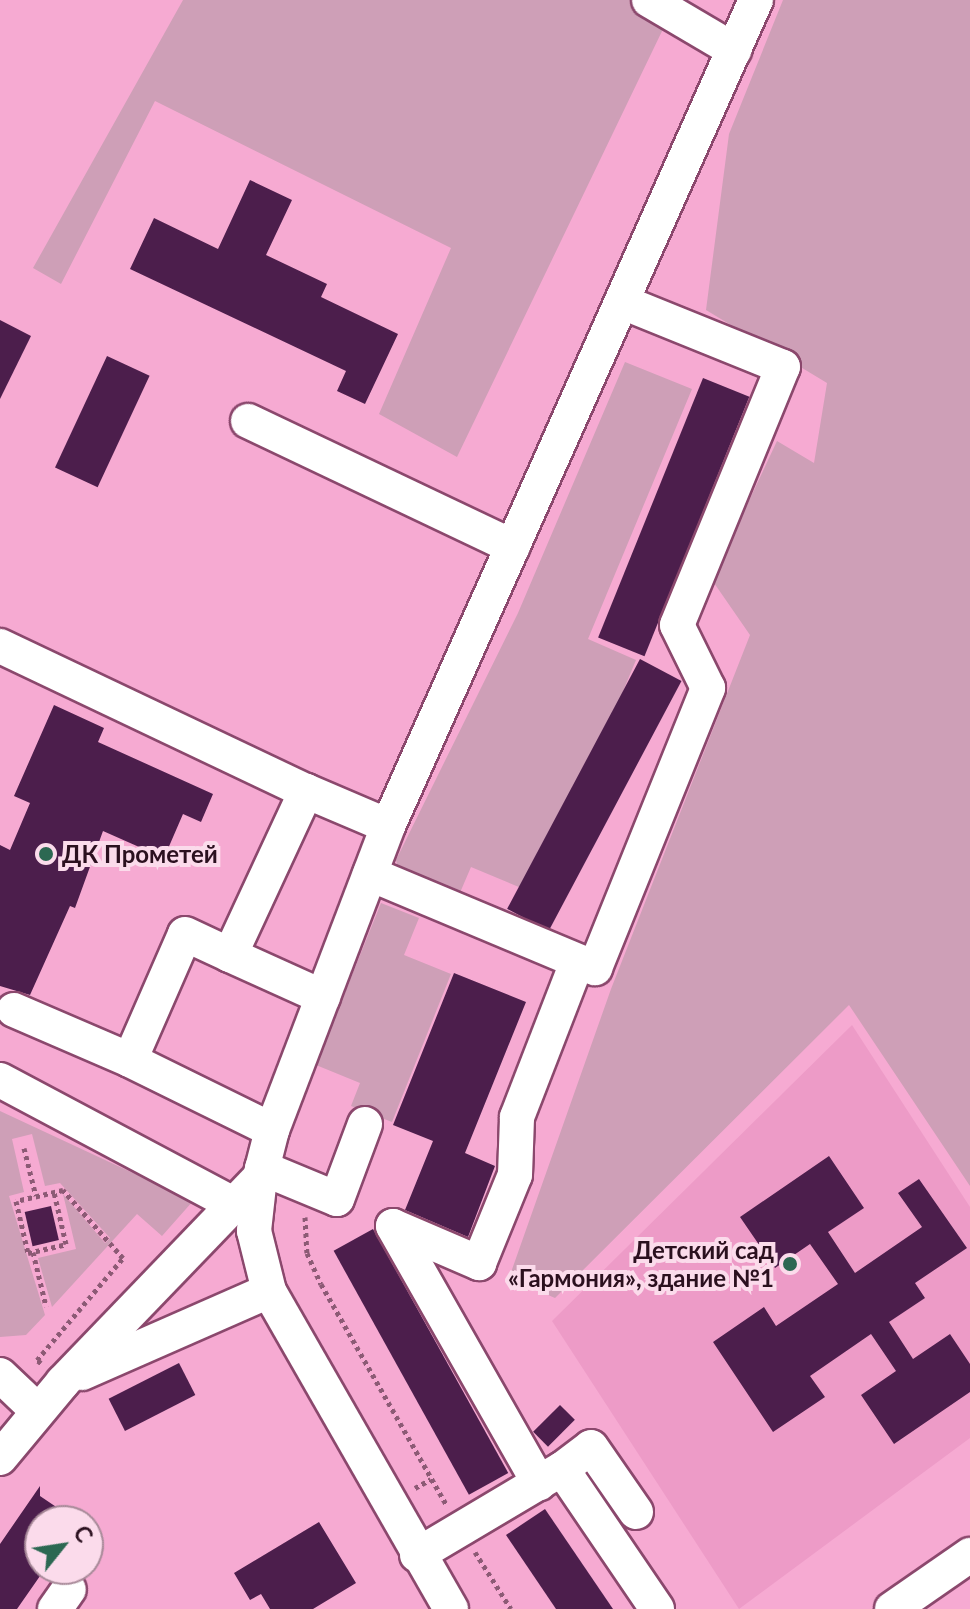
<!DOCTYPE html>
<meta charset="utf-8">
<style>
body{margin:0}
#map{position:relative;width:970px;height:1609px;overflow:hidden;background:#f6aad2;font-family:Lato,sans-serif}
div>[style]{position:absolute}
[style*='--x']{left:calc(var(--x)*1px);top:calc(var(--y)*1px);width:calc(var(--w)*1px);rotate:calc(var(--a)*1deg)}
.built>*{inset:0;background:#ed9bc7}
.green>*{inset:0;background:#ce9fb7}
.building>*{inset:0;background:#4c1e4c;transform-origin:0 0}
.path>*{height:5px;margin-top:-2.5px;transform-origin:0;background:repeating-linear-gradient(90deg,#8c5a75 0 4px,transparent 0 8px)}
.roads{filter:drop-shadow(2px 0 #8b486d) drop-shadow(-2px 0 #8b486d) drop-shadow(0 2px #8b486d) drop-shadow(0 -2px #8b486d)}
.minor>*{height:34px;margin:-17px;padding:0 17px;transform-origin:17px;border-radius:17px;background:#fff}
.dots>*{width:22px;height:22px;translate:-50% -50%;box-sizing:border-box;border:4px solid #fbdbeb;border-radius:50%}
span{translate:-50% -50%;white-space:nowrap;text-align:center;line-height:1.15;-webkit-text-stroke:8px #fbdbeb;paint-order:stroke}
.poi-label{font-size:24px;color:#2b101f;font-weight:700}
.left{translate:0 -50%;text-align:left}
.right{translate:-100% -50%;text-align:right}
.north{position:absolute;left:24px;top:1505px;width:80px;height:80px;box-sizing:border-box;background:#fbdbeb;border:2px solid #a88a99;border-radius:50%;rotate:60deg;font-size:22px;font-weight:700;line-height:32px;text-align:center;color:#2b101f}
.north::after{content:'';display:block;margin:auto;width:28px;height:36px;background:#2c6852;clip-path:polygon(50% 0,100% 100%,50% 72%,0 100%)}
</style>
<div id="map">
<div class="built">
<div style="clip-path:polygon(852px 1025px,970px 1207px,970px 1438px,739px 1609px,552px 1321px)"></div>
</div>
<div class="green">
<div style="clip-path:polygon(183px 0,677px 0,457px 457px,379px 414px,451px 248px,155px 101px,61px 284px,33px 268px)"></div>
<div style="clip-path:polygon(783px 0,970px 0,970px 1186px,849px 1005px,555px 1298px,509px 1278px,611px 989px,750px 635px,712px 580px,777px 441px,814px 463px,827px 383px,706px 310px,729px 134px)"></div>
<div style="clip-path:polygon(625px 362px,692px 389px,588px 639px,636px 660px,538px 895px,471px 867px,456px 902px,398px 869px,396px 860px,518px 613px)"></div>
<div style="clip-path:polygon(381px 903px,419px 918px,404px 955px,451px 974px,392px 1122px,351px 1106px,360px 1083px,316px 1065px)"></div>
<div style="clip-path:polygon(0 1111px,193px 1201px,162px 1236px,137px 1214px,52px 1307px,38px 1258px,76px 1249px,63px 1194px,105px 1243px,110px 1238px,60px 1183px,45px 1186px,32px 1134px,12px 1139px,24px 1192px,9px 1196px,45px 1315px,26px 1335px,0 1337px)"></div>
</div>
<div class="building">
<div style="clip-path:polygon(250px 180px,292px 200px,266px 255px,327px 284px,321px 297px,398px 334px,365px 404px,337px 391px,346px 371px,130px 269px,154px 218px,218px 249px)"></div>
<div style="clip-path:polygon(0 320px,31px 336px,0 399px)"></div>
<div style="left:107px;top:356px;width:47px;height:123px;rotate:25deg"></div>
<div style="left:703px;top:378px;width:50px;height:280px;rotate:22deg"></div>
<div style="left:640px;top:659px;width:47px;height:283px;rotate:28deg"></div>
<div style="clip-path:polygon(54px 705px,104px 728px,98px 742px,213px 794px,201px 822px,183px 814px,164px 858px,103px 831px,75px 908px,70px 906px,30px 995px,0 986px,0 845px,10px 850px,30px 803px,14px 796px)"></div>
<div style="clip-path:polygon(454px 973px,526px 1002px,465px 1153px,495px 1166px,468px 1237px,405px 1210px,433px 1141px,393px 1125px)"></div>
<div style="clip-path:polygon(829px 1156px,864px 1208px,828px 1232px,855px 1273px,922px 1227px,898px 1193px,919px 1179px,967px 1248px,915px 1283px,925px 1298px,889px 1322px,913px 1359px,950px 1334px,970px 1364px,970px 1392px,894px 1444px,861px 1395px,896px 1371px,871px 1334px,810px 1376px,825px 1397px,773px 1432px,713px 1342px,764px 1307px,776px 1326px,838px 1284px,810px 1244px,775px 1268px,740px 1217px)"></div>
<div style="left:51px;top:1206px;width:35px;height:27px;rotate:77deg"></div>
<div style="left:373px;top:1229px;width:279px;height:45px;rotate:61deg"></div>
<div style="left:179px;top:1363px;width:36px;height:79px;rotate:63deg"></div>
<div style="left:560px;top:1405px;width:21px;height:38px;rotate:45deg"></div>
<div style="clip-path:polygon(40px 1486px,40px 1496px,77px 1521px,40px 1521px,40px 1576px,17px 1609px,0 1609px,0 1544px)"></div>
<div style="clip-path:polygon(545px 1509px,613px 1609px,556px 1609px,506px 1535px)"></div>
<div style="clip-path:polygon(319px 1522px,356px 1583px,313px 1609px,270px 1609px,261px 1594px,250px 1600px,234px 1573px)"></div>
</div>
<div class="path">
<div style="--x:24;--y:1148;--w:49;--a:76"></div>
<div style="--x:305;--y:1217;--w:36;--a:87"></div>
<div style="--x:307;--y:1253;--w:34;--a:66"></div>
<div style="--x:321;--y:1284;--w:255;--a:60.4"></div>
<div style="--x:33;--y:1252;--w:56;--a:76.5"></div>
<div style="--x:41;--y:1363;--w:5;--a:-143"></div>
<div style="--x:37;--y:1360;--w:133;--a:-49.9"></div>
<div style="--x:123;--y:1258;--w:91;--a:-131.4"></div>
<div style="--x:63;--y:1190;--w:48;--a:166.8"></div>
<div style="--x:16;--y:1201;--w:53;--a:77"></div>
<div style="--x:28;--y:1253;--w:39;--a:-13"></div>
<div style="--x:66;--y:1244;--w:53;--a:-103"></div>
<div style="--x:415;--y:1488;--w:18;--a:-29"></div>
<div style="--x:475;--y:1552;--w:67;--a:57.7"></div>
</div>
<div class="roads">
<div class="minor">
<div style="--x:649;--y:0;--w:99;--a:30.5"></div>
<div style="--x:248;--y:421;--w:293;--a:25.4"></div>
<div style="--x:0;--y:646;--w:339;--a:25.4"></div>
<div style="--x:370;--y:874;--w:244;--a:22.7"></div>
<div style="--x:595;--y:968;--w:302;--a:-68"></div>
<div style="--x:708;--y:688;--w:70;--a:-116.2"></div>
<div style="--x:677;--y:625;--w:279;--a:-67.7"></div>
<div style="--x:783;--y:367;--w:174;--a:-158"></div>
<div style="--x:230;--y:955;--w:102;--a:24.3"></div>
<div style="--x:14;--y:1010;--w:126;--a:23.3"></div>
<div style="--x:0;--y:1080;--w:262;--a:28"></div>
<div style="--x:272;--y:1130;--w:158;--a:-153.8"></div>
<div style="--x:130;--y:1060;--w:137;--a:-66.4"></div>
<div style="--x:185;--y:934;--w:50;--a:25"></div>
<div style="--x:230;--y:955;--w:181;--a:-65.1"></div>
<div style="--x:306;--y:791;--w:89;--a:23.1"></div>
<div style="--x:262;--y:1168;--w:81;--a:22.5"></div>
<div style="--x:337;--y:1199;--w:80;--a:-69.5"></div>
<div style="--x:393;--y:1226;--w:94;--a:23.3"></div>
<div style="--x:479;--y:1263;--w:95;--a:-67.8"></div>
<div style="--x:515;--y:1175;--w:58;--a:-88"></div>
<div style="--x:517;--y:1117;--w:166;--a:-68.8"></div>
<div style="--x:393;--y:1226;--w:296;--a:60.4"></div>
<div style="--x:82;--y:1373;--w:204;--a:-23.7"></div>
<div style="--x:0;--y:1375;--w:52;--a:43.5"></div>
<div style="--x:0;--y:1458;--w:99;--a:-50.3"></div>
<div style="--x:63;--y:1382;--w:284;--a:-46.1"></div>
<div style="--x:562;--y:1469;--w:36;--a:-37"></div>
<div style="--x:591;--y:1447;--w:79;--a:55.3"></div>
<div style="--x:417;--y:1555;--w:169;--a:-30.7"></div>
<div style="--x:562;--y:1469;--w:169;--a:55.8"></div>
<div style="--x:55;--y:1609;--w:24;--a:-55"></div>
<div style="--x:451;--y:1609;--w:366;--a:-119.8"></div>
<div style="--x:269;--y:1291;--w:62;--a:-104"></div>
<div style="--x:254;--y:1231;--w:54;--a:-83.7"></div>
<div style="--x:260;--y:1177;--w:49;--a:-75.7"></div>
<div style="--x:272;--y:1130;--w:325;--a:-69.1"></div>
<div style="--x:388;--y:826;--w:904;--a:-65.99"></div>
<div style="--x:892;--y:1609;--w:95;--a:-34.7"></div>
</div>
</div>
<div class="dots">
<div style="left:46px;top:854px;background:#2c6852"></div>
<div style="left:790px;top:1264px;background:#2c6852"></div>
</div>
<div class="poi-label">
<span class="left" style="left:62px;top:854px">ДК Прометей</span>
<span class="right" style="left:774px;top:1264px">Детский сад<br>«Гармония», здание №1</span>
</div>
<div class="north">С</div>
</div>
